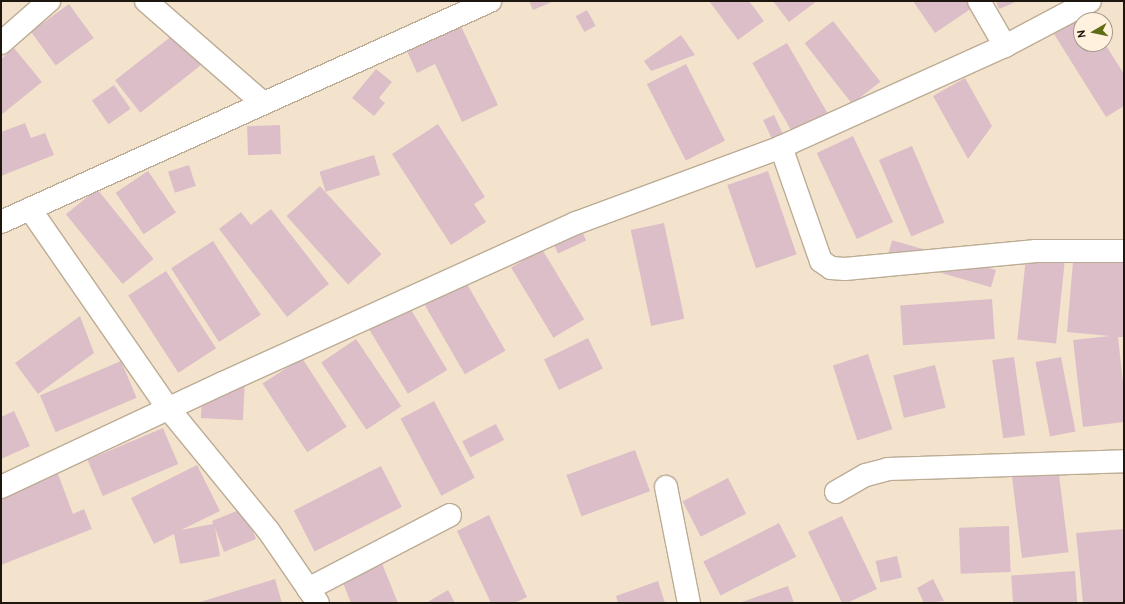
<!DOCTYPE html>
<style>
body{margin:0}
#map{position:relative;width:1125px;height:604px;overflow:hidden;background:#f4e3cc;font-family:Overpass,sans-serif}
div>[style]{position:absolute}
[style*='--x']{left:calc(var(--x)*1px);top:calc(var(--y)*1px);width:calc(var(--w)*1px);rotate:calc(var(--a)*1deg)}
.building>*{inset:0;background:#dcbec8;transform-origin:0 0}
.roads{filter:drop-shadow(1px 0 #bcac95) drop-shadow(-1px 0 #bcac95) drop-shadow(0 1px #bcac95) drop-shadow(0 -1px #bcac95)}
.minor>*{height:22px;margin:-11px;padding:0 11px;transform-origin:11px;border-radius:11px;background:#fff}
span{translate:-50% -50%;white-space:nowrap;text-align:center;line-height:1.15;-webkit-text-stroke:3px #fff1de;paint-order:stroke}
.frame{position:absolute;inset:0;border:2px solid #1d170f;pointer-events:none}
.north{position:absolute;left:1073px;top:12px;width:40px;height:40px;box-sizing:border-box;background:#fff1de;border:1px solid #a59a8b;border-radius:50%;rotate:261deg;font-size:11px;font-weight:700;line-height:16px;text-align:center;color:#1d170f}
.north::after{content:'';display:block;margin:auto;width:14px;height:18px;background:#5f6d17;clip-path:polygon(50% 0,100% 100%,50% 72%,0 100%)}
</style>
<div id="map">
<div class="building">
<div style="clip-path:polygon(529px 1px,554px 1px,533px 10px)"></div>
<div style="clip-path:polygon(709px 1px,749px 1px,764px 21px,738px 40px)"></div>
<div style="clip-path:polygon(773px 1px,817px 1px,789px 22px)"></div>
<div style="clip-path:polygon(913px 1px,967px 1px,972px 8px,935px 33px)"></div>
<div style="clip-path:polygon(996px 1px,1018px 1px,999px 9px)"></div>
<div style="left:69px;top:4px;width:42px;height:47px;rotate:54deg"></div>
<div style="left:587px;top:10px;width:18px;height:13px;rotate:61deg"></div>
<div style="clip-path:polygon(1086px 13px,1090px 20px,1081px 20px,1081px 44px,1105px 44px,1124px 74px,1124px 106px,1106px 117px,1054px 34px)"></div>
<div style="left:833px;top:21px;width:77px;height:36px;rotate:52deg"></div>
<div style="clip-path:polygon(460px 24px,498px 105px,462px 122px,435px 64px,417px 73px,406px 49px)"></div>
<div style="left:182px;top:28px;width:41px;height:85px;rotate:52deg"></div>
<div style="clip-path:polygon(681px 35px,695px 55px,651px 71px,644px 61px)"></div>
<div style="left:787px;top:43px;width:82px;height:40px;rotate:60deg"></div>
<div style="clip-path:polygon(14px 48px,42px 82px,1px 115px,1px 59px)"></div>
<div style="left:686px;top:64px;width:86px;height:44px;rotate:63deg"></div>
<div style="clip-path:polygon(376px 69px,392px 82px,379px 98px,385px 103px,374px 116px,352px 98px)"></div>
<div style="clip-path:polygon(965px 78px,992px 126px,968px 159px,933px 96px)"></div>
<div style="left:114px;top:85px;width:29px;height:27px;rotate:55deg"></div>
<div style="left:774px;top:115px;width:23px;height:12px;rotate:65deg"></div>
<div style="clip-path:polygon(25px 123px,31px 138px,45px 133px,54px 155px,1px 176px,1px 132px)"></div>
<div style="clip-path:polygon(438px 124px,485px 197px,474px 204px,486px 222px,451px 245px,392px 154px)"></div>
<div style="left:280px;top:125px;width:29px;height:33px;rotate:88deg"></div>
<div style="left:853px;top:136px;width:95px;height:40px;rotate:65deg"></div>
<div style="left:912px;top:146px;width:83px;height:36px;rotate:67deg"></div>
<div style="left:374px;top:155px;width:21px;height:57px;rotate:73deg"></div>
<div style="left:189px;top:165px;width:22px;height:22px;rotate:72deg"></div>
<div style="left:148px;top:171px;width:50px;height:39px;rotate:56deg"></div>
<div style="left:768px;top:171px;width:88px;height:43px;rotate:71deg"></div>
<div style="left:320px;top:186px;width:92px;height:45px;rotate:48deg"></div>
<div style="left:97px;top:189px;width:90px;height:40px;rotate:51deg"></div>
<div style="clip-path:polygon(271px 209px,329px 284px,287px 317px,219px 229px,241px 212px,251px 225px)"></div>
<div style="left:664px;top:223px;width:98px;height:34px;rotate:78deg"></div>
<div style="left:579px;top:225px;width:17px;height:31px;rotate:65deg"></div>
<div style="left:213px;top:241px;width:88px;height:50px;rotate:57deg"></div>
<div style="left:542px;top:249px;width:82px;height:36px;rotate:59deg"></div>
<div style="clip-path:polygon(1074px 250px,1124px 255px,1124px 337px,1118px 337px,1124px 392px,1124px 422px,1083px 427px,1073px 340px,1110px 336px,1067px 332px)"></div>
<div style="left:1026px;top:257px;width:39px;height:83px;rotate:6deg"></div>
<div style="left:996px;top:270px;width:18px;height:108px;rotate:106deg"></div>
<div style="left:166px;top:271px;width:92px;height:45px;rotate:57deg"></div>
<div style="left:460px;top:272px;width:91px;height:47px;rotate:60deg"></div>
<div style="left:404px;top:298px;width:84px;height:46px;rotate:59deg"></div>
<div style="left:992px;top:299px;width:40px;height:92px;rotate:86deg"></div>
<div style="clip-path:polygon(80px 316px,94px 353px,38px 394px,15px 363px)"></div>
<div style="left:588px;top:338px;width:34px;height:49px;rotate:64deg"></div>
<div style="left:356px;top:339px;width:81px;height:42px;rotate:56deg"></div>
<div style="left:868px;top:354px;width:79px;height:37px;rotate:72deg"></div>
<div style="left:1014px;top:357px;width:79px;height:22px;rotate:82deg"></div>
<div style="left:1061px;top:357px;width:76px;height:26px;rotate:79deg"></div>
<div style="left:302px;top:358px;width:82px;height:47px;rotate:57deg"></div>
<div style="left:121px;top:361px;width:40px;height:88px;rotate:67deg"></div>
<div style="left:935px;top:365px;width:44px;height:43px;rotate:76deg"></div>
<div style="left:203px;top:378px;width:42px;height:40px;rotate:3deg"></div>
<div style="left:434px;top:401px;width:87px;height:38px;rotate:62deg"></div>
<div style="clip-path:polygon(14px 411px,30px 446px,1px 459px,1px 417px)"></div>
<div style="left:496px;top:424px;width:18px;height:38px;rotate:63deg"></div>
<div style="left:163px;top:428px;width:39px;height:82px;rotate:67deg"></div>
<div style="left:635px;top:450px;width:44px;height:73px;rotate:70deg"></div>
<div style="clip-path:polygon(197px 465px,220px 511px,181px 530px,213px 524px,212px 521px,244px 508px,256px 539px,224px 552px,215px 528px,220px 556px,180px 564px,174px 534px,154px 544px,131px 498px)"></div>
<div style="clip-path:polygon(55px 466px,73px 514px,84px 509px,92px 529px,1px 565px,1px 487px)"></div>
<div style="left:381px;top:466px;width:46px;height:98px;rotate:63deg"></div>
<div style="left:1058px;top:466px;width:87px;height:47px;rotate:83deg"></div>
<div style="left:728px;top:478px;width:40px;height:51px;rotate:63deg"></div>
<div style="clip-path:polygon(489px 515px,527px 597px,515px 603px,491px 603px,457px 531px)"></div>
<div style="clip-path:polygon(842px 516px,877px 589px,847px 603px,842px 603px,808px 532px)"></div>
<div style="left:779px;top:523px;width:38px;height:85px;rotate:63deg"></div>
<div style="left:1009px;top:526px;width:46px;height:50px;rotate:88deg"></div>
<div style="clip-path:polygon(1124px 529px,1124px 603px,1083px 603px,1076px 533px)"></div>
<div style="clip-path:polygon(377px 551px,398px 603px,351px 603px,337px 568px)"></div>
<div style="left:897px;top:556px;width:22px;height:22px;rotate:77deg"></div>
<div style="left:1075px;top:571px;width:32px;height:64px;rotate:86deg"></div>
<div style="clip-path:polygon(275px 579px,282px 603px,200px 603px,200px 602px)"></div>
<div style="clip-path:polygon(933px 579px,944px 601px,924px 603px,917px 588px)"></div>
<div style="clip-path:polygon(658px 581px,665px 603px,618px 603px,616px 596px)"></div>
<div style="clip-path:polygon(788px 586px,794px 603px,739px 603px)"></div>
<div style="clip-path:polygon(448px 590px,455px 603px,426px 603px)"></div>
</div>
<div class="roads">
<div class="minor">
<div style="--x:146;--y:1;--w:155;--a:41.1"></div>
<div style="--x:979;--y:1;--w:52;--a:60"></div>
<div style="--x:1;--y:43;--w:64;--a:-41.2"></div>
<div style="--x:781;--y:147;--w:121;--a:70.7"></div>
<div style="--x:821;--y:261;--w:12;--a:35"></div>
<div style="--x:831;--y:268;--w:14;--a:4"></div>
<div style="--x:845;--y:269;--w:192;--a:-5.4"></div>
<div style="--x:1036;--y:251;--w:88;--a:0"></div>
<div style="--x:30;--y:209;--w:242;--a:55.3"></div>
<div style="--x:168;--y:408;--w:158;--a:50.7"></div>
<div style="--x:268;--y:530;--w:88;--a:55.6"></div>
<div style="--x:1;--y:222;--w:537;--a:-24.32"></div>
<div style="--x:1;--y:487;--w:245;--a:-25.1"></div>
<div style="--x:223;--y:383;--w:388;--a:-24.4"></div>
<div style="--x:576;--y:223;--w:219;--a:-20.3"></div>
<div style="--x:781;--y:147;--w:246;--a:-24.3"></div>
<div style="--x:1005;--y:46;--w:96;--a:-27.9"></div>
<div style="--x:666;--y:487;--w:118;--a:78.8"></div>
<div style="--x:836;--y:492;--w:34;--a:-30"></div>
<div style="--x:866;--y:475;--w:23;--a:-15"></div>
<div style="--x:888;--y:469;--w:236;--a:-1.9"></div>
<div style="--x:308;--y:589;--w:160;--a:-27.5"></div>
</div>
</div>
<div class="frame"></div>
<div class="north">N</div>
</div>
